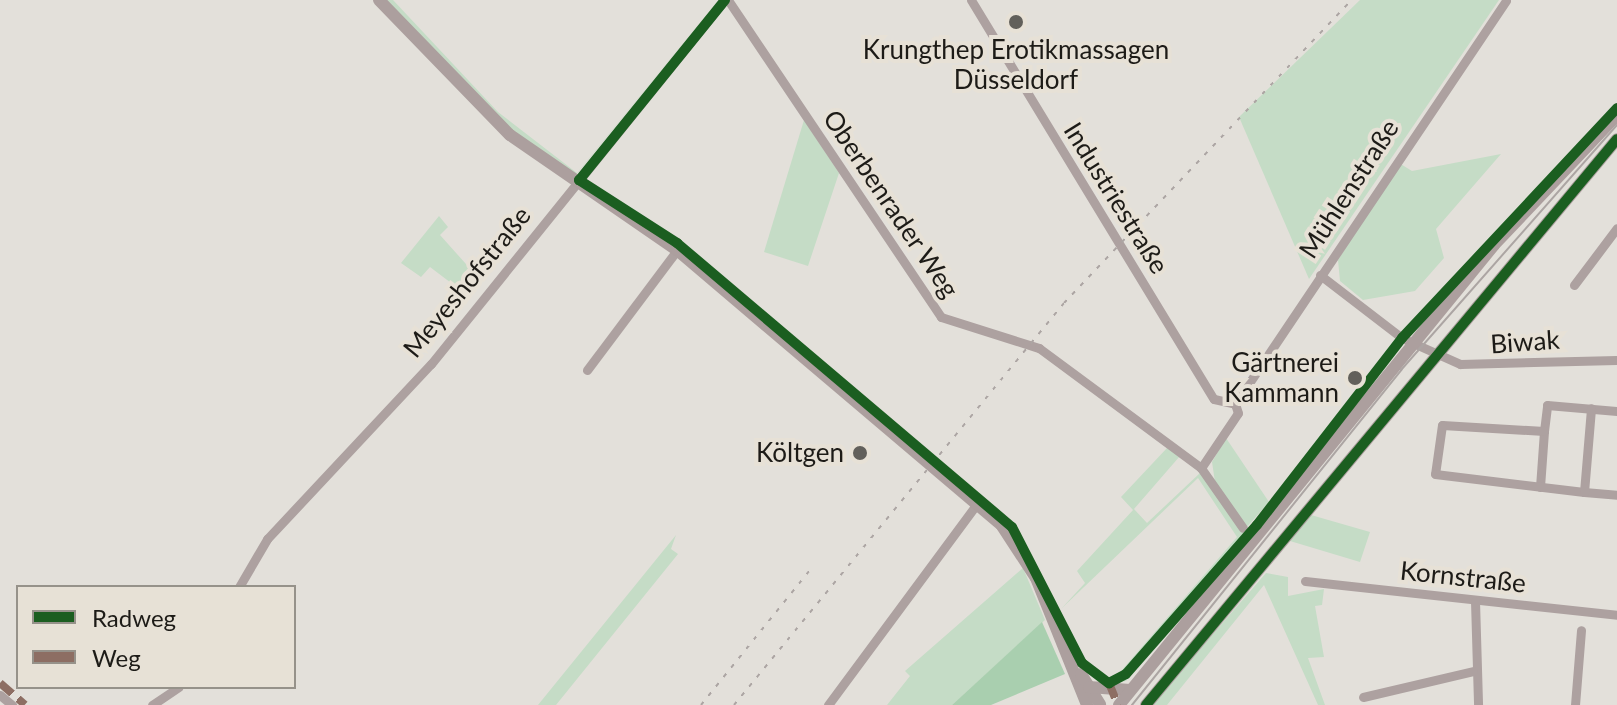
<!DOCTYPE html>
<meta charset="utf-8">
<style>
body{margin:0}
#map{position:relative;width:1617px;height:705px;overflow:hidden;background:#e3e0da;font-family:Lato,sans-serif}
div>[style]{position:absolute}
[style*='--x']{left:calc(var(--x)*1px);top:calc(var(--y)*1px);width:calc(var(--w)*1px);rotate:calc(var(--a)*1deg)}
.green>*{inset:0;background:#c5dcc6}
.forest>*{inset:0;background:#a9cfaf}
.street>*{height:9px;margin:-4.5px;padding:0 4.5px;transform-origin:4.5px;border-radius:4.5px;background:#ada1a0}
.secondary>*{height:12px;margin:-6px;padding:0 6px;transform-origin:6px;border-radius:6px;background:#ac9f9e}
.tram>*{height:2px;margin:-1px;padding:0 1px;transform-origin:1px;border-radius:1px;background:#aca5a3}
.rail>*{height:2px;margin-top:-1px;transform-origin:0;background:repeating-linear-gradient(90deg,#aca5a3 0 4px,transparent 0 12px)}
.quiet>*{height:8px;margin-top:-4px;transform-origin:0;background:repeating-linear-gradient(90deg,#8d6e63 0 16px,transparent 0 24px)}
.cycleway>*{height:10px;margin:-5px;padding:0 5px;transform-origin:5px;border-radius:5px;background:#1b5e20}
.dots>*{width:22px;height:22px;translate:-50% -50%;box-sizing:border-box;border:4px solid #e7e1d6;border-radius:50%}
span{translate:-50% -50%;white-space:nowrap;text-align:center;line-height:1.15;-webkit-text-stroke:8px #e7e1d6;paint-order:stroke}
.poi-label{font-size:26px;color:#1d1b17}
.right{translate:-100% -50%;text-align:right}
.street-label{font-size:26px;color:#1d1b17}
.legend{position:absolute;left:16px;top:585px;width:280px;height:104px;box-sizing:border-box;background:#e7e1d6;border:2px solid #96928a;margin:0;padding:10px 14px;list-style:none;font-size:24px;color:#1d1b17}
.legend li{display:flex;align-items:center;gap:16px;height:40px}
.legend b{width:40px;border:2px solid #96928a}
</style>
<div id="map">
<div class="green">
<div style="clip-path:polygon(384px 0,393px 0,498px 112px,577px 173px,718px 0,575px 176px,522px 140px)"></div>
<div style="clip-path:polygon(1360px 0,1499px 0,1309px 279px,1239px 117px)"></div>
<div style="clip-path:polygon(804px 120px,839px 173px,808px 266px,764px 252px)"></div>
<div style="clip-path:polygon(1501px 154px,1436px 229px,1444px 258px,1415px 291px,1363px 300px,1340px 281px,1338px 260px,1399px 163px,1412px 171px)"></div>
<div style="clip-path:polygon(439px 216px,448px 227px,440px 235px,474px 273px,459px 289px,430px 267px,421px 277px,401px 263px)"></div>
<div style="clip-path:polygon(1226px 438px,1269px 502px,1246px 528px,1250px 536px,1126px 681px,1098px 685px,1121px 671px,1237px 537px,1198px 478px,1061px 609px,1085px 583px,1077px 571px,1133px 510px,1121px 497px,1167px 448px,1180px 456px,1134px 509px,1147px 523px,1200px 473px,1215px 482px,1212px 462px)"></div>
<div style="clip-path:polygon(1311px 515px,1370px 532px,1360px 562px,1290px 541px)"></div>
<div style="clip-path:polygon(676px 535px,671px 549px,678px 554px,556px 705px,538px 705px)"></div>
<div style="clip-path:polygon(1023px 568px,1045px 620px,952px 705px,887px 705px,910px 676px,905px 671px)"></div>
<div style="clip-path:polygon(1266px 573px,1288px 577px,1288px 596px,1324px 589px,1322px 605px,1315px 606px,1324px 657px,1308px 658px,1325px 705px,1318px 705px,1264px 585px,1167px 705px,1151px 705px)"></div>
</div>
<div class="forest">
<div style="clip-path:polygon(1042px 622px,1065px 674px,991px 705px,952px 705px)"></div>
</div>
<div class="street">
<div style="--x:728;--y:0;--w:382;--a:56.1"></div>
<div style="--x:941;--y:317;--w:103;--a:17.6"></div>
<div style="--x:1039;--y:348;--w:202;--a:36.5"></div>
<div style="--x:1201;--y:468;--w:73;--a:55"></div>
<div style="--x:971;--y:0;--w:467;--a:58.7"></div>
<div style="--x:1214;--y:399;--w:22;--a:13"></div>
<div style="--x:1320;--y:275;--w:103;--a:37.5"></div>
<div style="--x:1402;--y:338;--w:64;--a:24.1"></div>
<div style="--x:1460;--y:364;--w:157;--a:-1.5"></div>
<div style="--x:1574;--y:285;--w:71;--a:-53"></div>
<div style="--x:587;--y:370;--w:150;--a:-53.1"></div>
<div style="--x:1235;--y:404;--w:486;--a:-56.1"></div>
<div style="--x:1544;--y:431;--w:26;--a:-83"></div>
<div style="--x:1547;--y:405;--w:70;--a:4.9"></div>
<div style="--x:1201;--y:468;--w:66;--a:-56.1"></div>
<div style="--x:1238;--y:413;--w:9;--a:-108"></div>
<div style="--x:1540;--y:487;--w:56;--a:-85.9"></div>
<div style="--x:1544;--y:431;--w:102;--a:-176.6"></div>
<div style="--x:1442;--y:425;--w:49;--a:98.1"></div>
<div style="--x:1435;--y:474;--w:150;--a:6.9"></div>
<div style="--x:1584;--y:492;--w:33;--a:5"></div>
<div style="--x:1584;--y:492;--w:84;--a:-85.2"></div>
<div style="--x:1305;--y:581;--w:314;--a:6.2"></div>
<div style="--x:239;--y:587;--w:56;--a:-59.7"></div>
<div style="--x:267;--y:539;--w:240;--a:-46.9"></div>
<div style="--x:431;--y:364;--w:468;--a:-51.1"></div>
<div style="--x:1475;--y:601;--w:104;--a:88.3"></div>
<div style="--x:0;--y:695;--w:16;--a:40"></div>
<div style="--x:1363;--y:697;--w:113;--a:-13.3"></div>
<div style="--x:152;--y:705;--w:32;--a:-34"></div>
<div style="--x:828;--y:705;--w:250;--a:-53.5"></div>
<div style="--x:1575;--y:705;--w:75;--a:-85.4"></div>
</div>
<div class="secondary">
<div style="--x:379;--y:0;--w:188;--a:45.9"></div>
<div style="--x:510;--y:135;--w:203;--a:34.6"></div>
<div style="--x:677;--y:250;--w:426;--a:40.3"></div>
<div style="--x:1002;--y:526;--w:62;--a:56.8"></div>
<div style="--x:1036;--y:578;--w:137;--a:68.1"></div>
<div style="--x:1081;--y:674;--w:36;--a:58"></div>
<div style="--x:1089;--y:687;--w:41;--a:4.2"></div>
<div style="--x:1119;--y:705;--w:593;--a:-50.81"></div>
<div style="--x:1494;--y:245;--w:179;--a:-46.6"></div>
<div style="--x:1146;--y:705;--w:736;--a:-50.23"></div>
</div>
<div class="tram">
<div style="--x:1132;--y:705;--w:430;--a:-51.2"></div>
<div style="--x:1401;--y:370;--w:327;--a:-48.6"></div>
</div>
<div class="rail">
<div style="--x:701;--y:705;--w:174;--a:-51.1"></div>
<div style="--x:734;--y:705;--w:520;--a:-50.62"></div>
<div style="--x:1064;--y:303;--w:418;--a:-46.5"></div>
</div>
<div class="quiet">
<div style="--x:0;--y:683;--w:33;--a:41"></div>
<div style="--x:1109;--y:683;--w:24;--a:68"></div>
</div>
<div class="cycleway">
<div style="--x:725;--y:0;--w:232;--a:129"></div>
<div style="--x:579;--y:180;--w:117;--a:32.7"></div>
<div style="--x:677;--y:243;--w:439;--a:40.3"></div>
<div style="--x:1012;--y:527;--w:153;--a:62.8"></div>
<div style="--x:1082;--y:663;--w:34;--a:37"></div>
<div style="--x:1109;--y:683;--w:19;--a:-28"></div>
<div style="--x:1126;--y:674;--w:198;--a:-48.7"></div>
<div style="--x:1257;--y:525;--w:237;--a:-52.2"></div>
<div style="--x:1402;--y:338;--w:315;--a:-46.9"></div>
<div style="--x:1146;--y:705;--w:736;--a:-50.23"></div>
</div>
<div class="dots">
<div style="left:1016px;top:22px;background:#62605b"></div>
<div style="left:1355px;top:378px;background:#62605b"></div>
<div style="left:860px;top:453px;background:#62605b"></div>
</div>
<div class="poi-label">
<span style="left:1016px;top:65px">Krungthep Erotikmassagen<br>Düsseldorf</span>
<span class="right" style="left:1339px;top:378px">Gärtnerei<br>Kammann</span>
<span class="right" style="left:844px;top:453px">Költgen</span>
</div>
<div class="street-label">
<span style="left:1349px;top:189px;rotate:-57deg">Mühlenstraße</span>
<span style="left:1116px;top:198px;rotate:58deg">Industriestraße</span>
<span style="left:891px;top:204px;rotate:56deg">Oberbenrader Weg</span>
<span style="left:467px;top:282px;rotate:-51deg">Meyeshofstraße</span>
<span style="left:1525px;top:342px;rotate:-4deg">Biwak</span>
<span style="left:1463px;top:577px;rotate:6deg">Kornstraße</span>
</div>
<ul class="legend">
<li><b style="height:10px;background:#1b5e20"></b>Radweg</li>
<li><b style="height:10px;background:#8d6e63"></b>Weg</li>
</ul>
</div>
